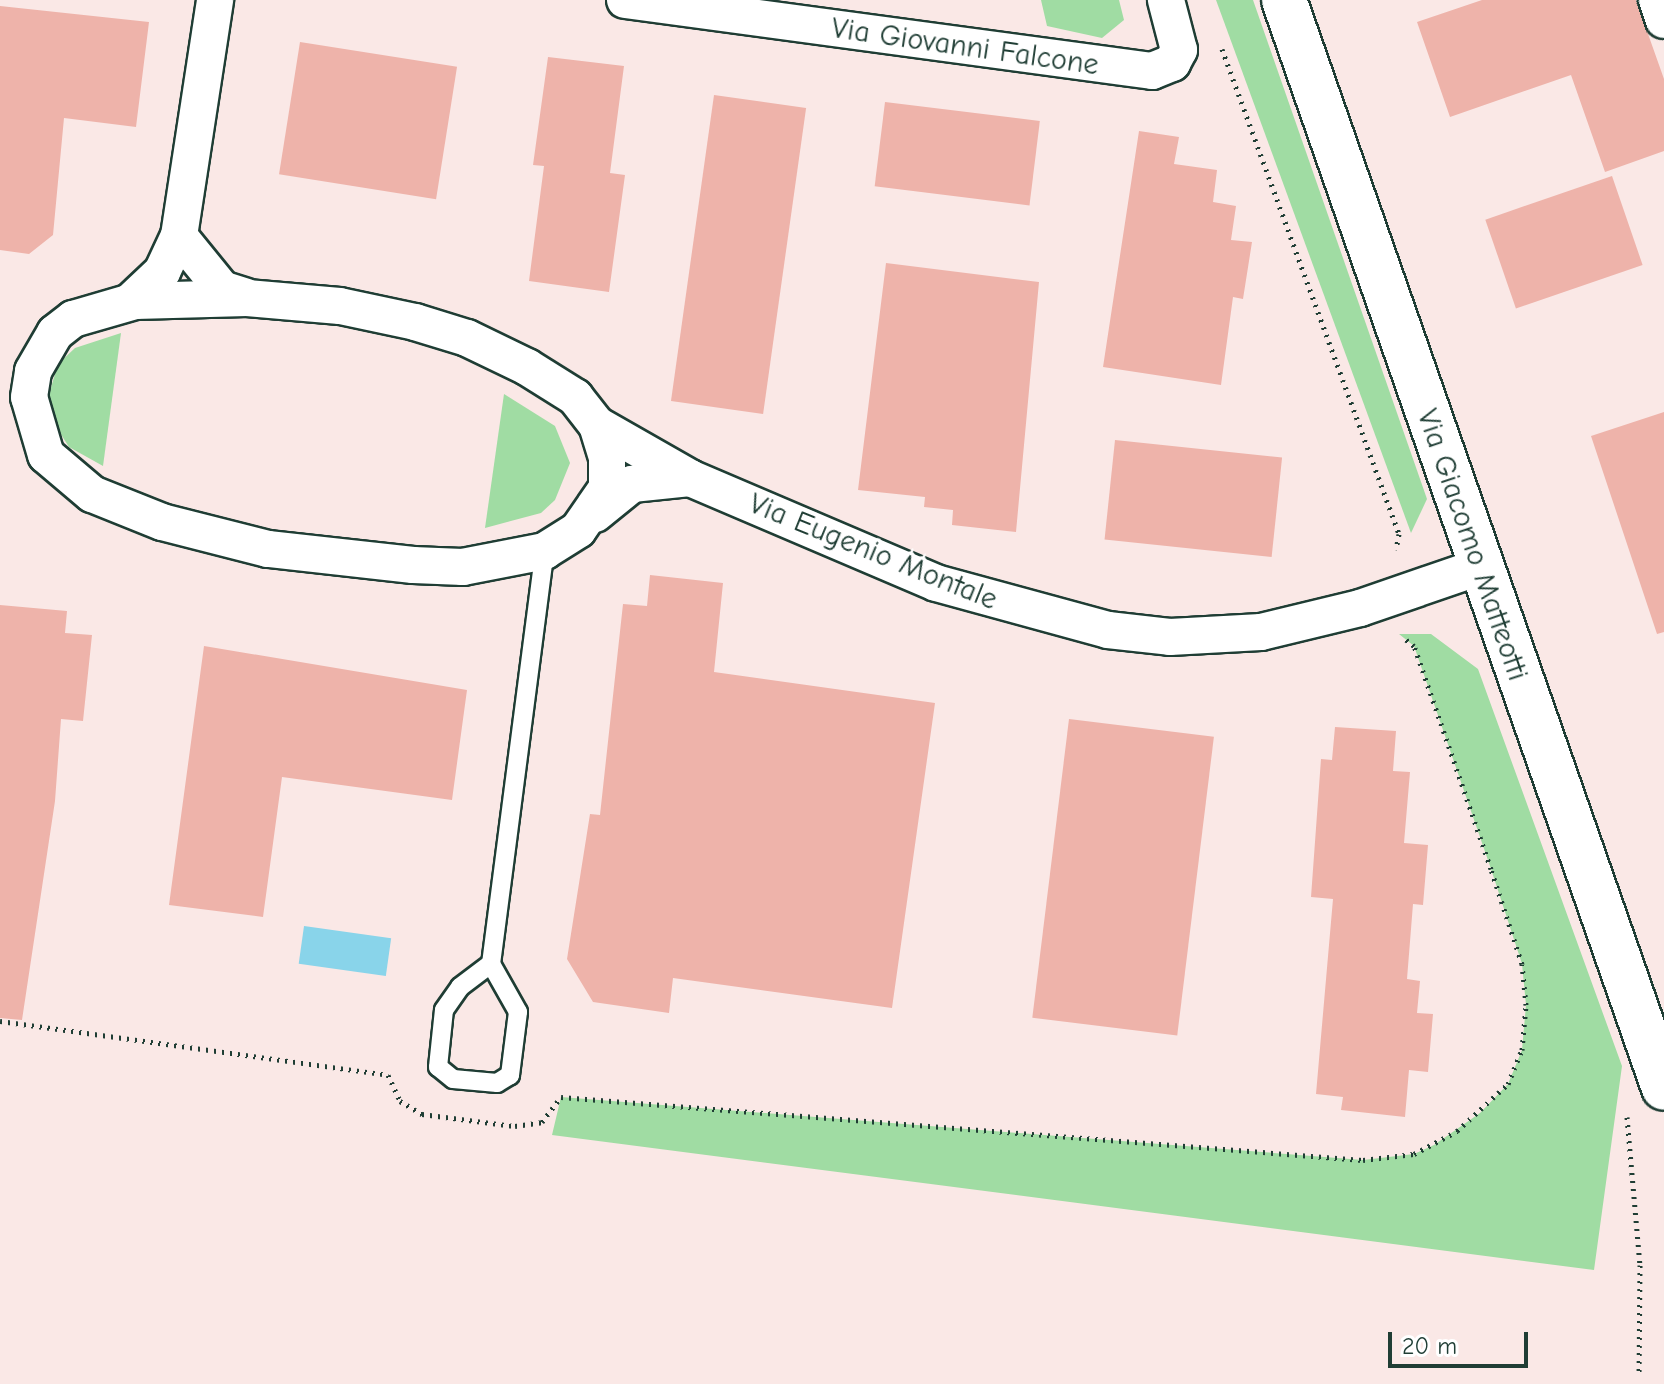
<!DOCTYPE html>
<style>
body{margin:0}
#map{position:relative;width:1664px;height:1384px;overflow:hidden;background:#fae8e6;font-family:"Comic Neue",sans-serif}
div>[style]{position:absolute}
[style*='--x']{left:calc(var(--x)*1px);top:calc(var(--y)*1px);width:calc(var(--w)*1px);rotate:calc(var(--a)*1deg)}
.green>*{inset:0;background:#a0dca3}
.water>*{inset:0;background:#89d4ea;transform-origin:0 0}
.building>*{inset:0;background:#eeb3aa;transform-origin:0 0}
.path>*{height:5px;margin-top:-2.5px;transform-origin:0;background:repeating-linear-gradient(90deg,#1f3d34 0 2px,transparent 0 8px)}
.roads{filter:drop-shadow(2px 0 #1f3d34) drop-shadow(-2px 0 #1f3d34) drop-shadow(0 2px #1f3d34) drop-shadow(0 -2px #1f3d34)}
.lane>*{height:18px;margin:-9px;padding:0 9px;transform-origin:9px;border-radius:9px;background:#fff}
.street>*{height:36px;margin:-18px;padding:0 18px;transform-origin:18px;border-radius:18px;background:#fff}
.secondary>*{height:44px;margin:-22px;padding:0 22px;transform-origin:22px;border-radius:22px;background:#fff}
span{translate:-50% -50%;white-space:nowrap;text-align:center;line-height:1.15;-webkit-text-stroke:7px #fff;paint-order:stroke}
.street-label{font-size:30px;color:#1f3d34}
.scale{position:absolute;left:1388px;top:1332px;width:140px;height:36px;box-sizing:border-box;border:4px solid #1f3d34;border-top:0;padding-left:10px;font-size:24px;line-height:28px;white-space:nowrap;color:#1f3d34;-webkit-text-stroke:6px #fff;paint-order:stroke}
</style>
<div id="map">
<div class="green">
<div style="clip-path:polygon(1041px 0,1119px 0,1124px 20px,1102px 38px,1047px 26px)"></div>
<div style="clip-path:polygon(1216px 0,1253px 0,1427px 499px,1411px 533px)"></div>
<div style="clip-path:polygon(121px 333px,103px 466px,69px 447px,53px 422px,49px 394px,58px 364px,75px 348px)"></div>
<div style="clip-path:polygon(504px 394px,555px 426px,570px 463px,555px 500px,541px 513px,485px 528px)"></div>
<div style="clip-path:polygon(1399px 634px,1431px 634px,1478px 669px,1622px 1066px,1594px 1270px,552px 1135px,561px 1097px,1363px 1160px,1414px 1154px,1434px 1145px,1480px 1113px,1508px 1084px,1522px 1050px,1526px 1005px,1522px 964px,1491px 869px,1414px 646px)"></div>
</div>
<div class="water">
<div style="left:304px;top:926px;width:88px;height:38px;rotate:8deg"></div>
</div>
<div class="building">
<div style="clip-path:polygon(1482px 0,1636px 0,1664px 79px,1664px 151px,1605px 172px,1571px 75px,1450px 117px,1417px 22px)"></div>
<div style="clip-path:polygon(0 6px,149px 22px,136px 127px,64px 118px,53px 235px,29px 254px,0 250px)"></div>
<div style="left:300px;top:42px;width:159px;height:134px;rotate:9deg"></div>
<div style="clip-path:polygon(548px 57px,624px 66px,610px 173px,625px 175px,609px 292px,529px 281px,544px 166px,533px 165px)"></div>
<div style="left:714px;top:95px;width:93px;height:309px;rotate:8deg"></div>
<div style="left:885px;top:102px;width:156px;height:85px;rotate:7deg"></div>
<div style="clip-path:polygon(1139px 131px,1179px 137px,1174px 164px,1217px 170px,1213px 202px,1236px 206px,1231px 240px,1252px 242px,1243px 299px,1233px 297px,1221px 385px,1103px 367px)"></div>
<div style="left:1612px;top:176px;width:94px;height:134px;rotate:71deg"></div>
<div style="clip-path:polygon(886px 263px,1039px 282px,1016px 532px,952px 525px,953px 510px,924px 507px,925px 497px,858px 490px)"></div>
<div style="clip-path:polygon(1664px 412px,1664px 632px,1657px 634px,1591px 436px)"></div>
<div style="left:1115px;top:440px;width:168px;height:100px;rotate:6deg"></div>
<div style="clip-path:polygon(650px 575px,723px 583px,714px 672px,935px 703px,892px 1008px,673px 978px,669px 1013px,593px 1002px,567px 959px,590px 814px,600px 815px,623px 604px,647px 606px)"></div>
<div style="clip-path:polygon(0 605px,67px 611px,65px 633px,92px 635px,83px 721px,61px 719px,55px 801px,22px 1020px,0 1018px)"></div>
<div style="clip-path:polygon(204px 646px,467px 690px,452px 800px,282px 777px,263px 917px,169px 905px)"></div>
<div style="left:1069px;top:719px;width:146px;height:301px;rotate:7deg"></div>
<div style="clip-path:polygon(1335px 727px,1396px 731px,1393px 771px,1410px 772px,1404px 843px,1428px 845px,1423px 905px,1413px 904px,1407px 979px,1420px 981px,1417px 1013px,1433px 1014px,1428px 1072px,1409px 1070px,1405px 1117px,1341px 1110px,1343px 1097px,1316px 1094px,1333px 899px,1311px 897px,1321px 759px,1332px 760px)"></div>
</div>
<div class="path">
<div style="--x:1222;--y:49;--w:516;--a:69.95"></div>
<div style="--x:1399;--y:534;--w:16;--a:101"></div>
<div style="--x:0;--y:1021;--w:392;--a:7.9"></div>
<div style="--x:388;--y:1075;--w:29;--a:65"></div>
<div style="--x:400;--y:1101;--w:26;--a:31"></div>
<div style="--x:422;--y:1114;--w:94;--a:7.4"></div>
<div style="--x:515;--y:1126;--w:27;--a:-8"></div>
<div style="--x:542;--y:1122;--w:31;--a:-53"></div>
<div style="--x:561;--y:1097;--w:804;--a:4.49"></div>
<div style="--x:1363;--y:1160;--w:51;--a:-6.7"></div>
<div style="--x:1414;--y:1154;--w:49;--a:-28.1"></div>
<div style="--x:1457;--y:1131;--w:69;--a:-42.7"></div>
<div style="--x:1508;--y:1084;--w:37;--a:-68"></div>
<div style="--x:1522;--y:1050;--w:45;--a:-84.9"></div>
<div style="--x:1526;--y:1005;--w:41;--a:-95.6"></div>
<div style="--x:1522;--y:964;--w:100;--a:-108.1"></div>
<div style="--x:1491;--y:869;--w:236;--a:-109"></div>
<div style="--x:1414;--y:646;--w:14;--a:-141"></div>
<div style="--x:1627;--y:1117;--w:149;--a:85"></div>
<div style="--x:1640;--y:1265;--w:110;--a:90.5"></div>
</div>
<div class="roads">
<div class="lane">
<div style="--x:491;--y:964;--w:417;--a:-82.6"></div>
<div style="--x:491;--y:964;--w:55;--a:60.6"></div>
<div style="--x:518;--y:1012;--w:64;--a:97.2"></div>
<div style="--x:510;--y:1075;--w:15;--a:148"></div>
<div style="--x:497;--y:1083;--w:44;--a:-174.8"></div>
<div style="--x:453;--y:1079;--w:19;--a:-141"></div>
<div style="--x:438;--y:1067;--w:57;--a:-84"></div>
<div style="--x:444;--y:1010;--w:28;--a:-55"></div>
<div style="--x:460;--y:987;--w:39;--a:-37"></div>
</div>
<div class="street">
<div style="--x:625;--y:0;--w:532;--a:7.67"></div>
<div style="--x:1152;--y:71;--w:22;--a:-22"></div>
<div style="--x:1172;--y:63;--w:15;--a:-62"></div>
<div style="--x:1179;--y:50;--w:52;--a:-104.6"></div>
<div style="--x:1657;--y:0;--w:21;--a:71"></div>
<div style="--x:179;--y:236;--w:239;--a:-81.3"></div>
<div style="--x:247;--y:298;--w:93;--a:4.9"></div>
<div style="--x:340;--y:306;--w:77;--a:12"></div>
<div style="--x:415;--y:322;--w:54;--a:17.1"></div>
<div style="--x:467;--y:338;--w:67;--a:25.8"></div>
<div style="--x:527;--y:367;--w:57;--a:32"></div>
<div style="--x:575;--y:397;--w:36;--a:52"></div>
<div style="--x:597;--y:425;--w:34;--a:73"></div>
<div style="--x:607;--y:458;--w:30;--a:90"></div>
<div style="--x:607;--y:488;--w:51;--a:124.6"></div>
<div style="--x:578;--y:530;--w:39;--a:148"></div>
<div style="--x:545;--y:551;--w:84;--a:169"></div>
<div style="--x:463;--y:567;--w:50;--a:-177.7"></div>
<div style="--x:413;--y:565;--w:146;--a:-173.7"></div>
<div style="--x:268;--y:549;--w:109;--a:-165.7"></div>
<div style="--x:162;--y:522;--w:75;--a:-158.2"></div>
<div style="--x:92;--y:494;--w:60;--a:-139.7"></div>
<div style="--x:46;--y:455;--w:60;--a:-106.3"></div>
<div style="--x:29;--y:397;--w:26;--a:-81"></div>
<div style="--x:33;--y:371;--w:44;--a:-59.9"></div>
<div style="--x:55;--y:333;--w:23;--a:-38"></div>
<div style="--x:73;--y:319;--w:65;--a:-16.2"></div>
<div style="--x:135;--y:301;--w:112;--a:-1.5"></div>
<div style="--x:130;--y:302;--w:44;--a:-43.2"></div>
<div style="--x:162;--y:272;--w:40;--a:-65"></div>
<div style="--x:179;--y:236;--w:68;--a:50.9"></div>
<div style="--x:222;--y:289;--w:25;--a:18"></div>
<div style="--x:690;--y:478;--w:267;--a:23.1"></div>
<div style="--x:936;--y:583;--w:178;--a:15.3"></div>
<div style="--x:1108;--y:630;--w:62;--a:6.4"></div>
<div style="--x:1170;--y:637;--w:91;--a:-3.1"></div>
<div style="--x:1261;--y:632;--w:102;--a:-13.6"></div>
<div style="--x:1360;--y:608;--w:126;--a:-19"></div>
<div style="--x:595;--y:514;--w:48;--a:-39"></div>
<div style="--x:632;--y:484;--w:58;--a:-5.9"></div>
<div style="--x:690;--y:478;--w:107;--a:-150.3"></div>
</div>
<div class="secondary">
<div style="--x:1284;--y:0;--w:1152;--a:70.75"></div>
</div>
</div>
<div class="street-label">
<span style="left:965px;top:47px;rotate:8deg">Via Giovanni Falcone</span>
<span style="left:1472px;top:545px;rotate:71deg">Via Giacomo Matteotti</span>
<span style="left:873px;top:552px;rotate:22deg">Via Eugenio Montale</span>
</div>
<div class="scale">20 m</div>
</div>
